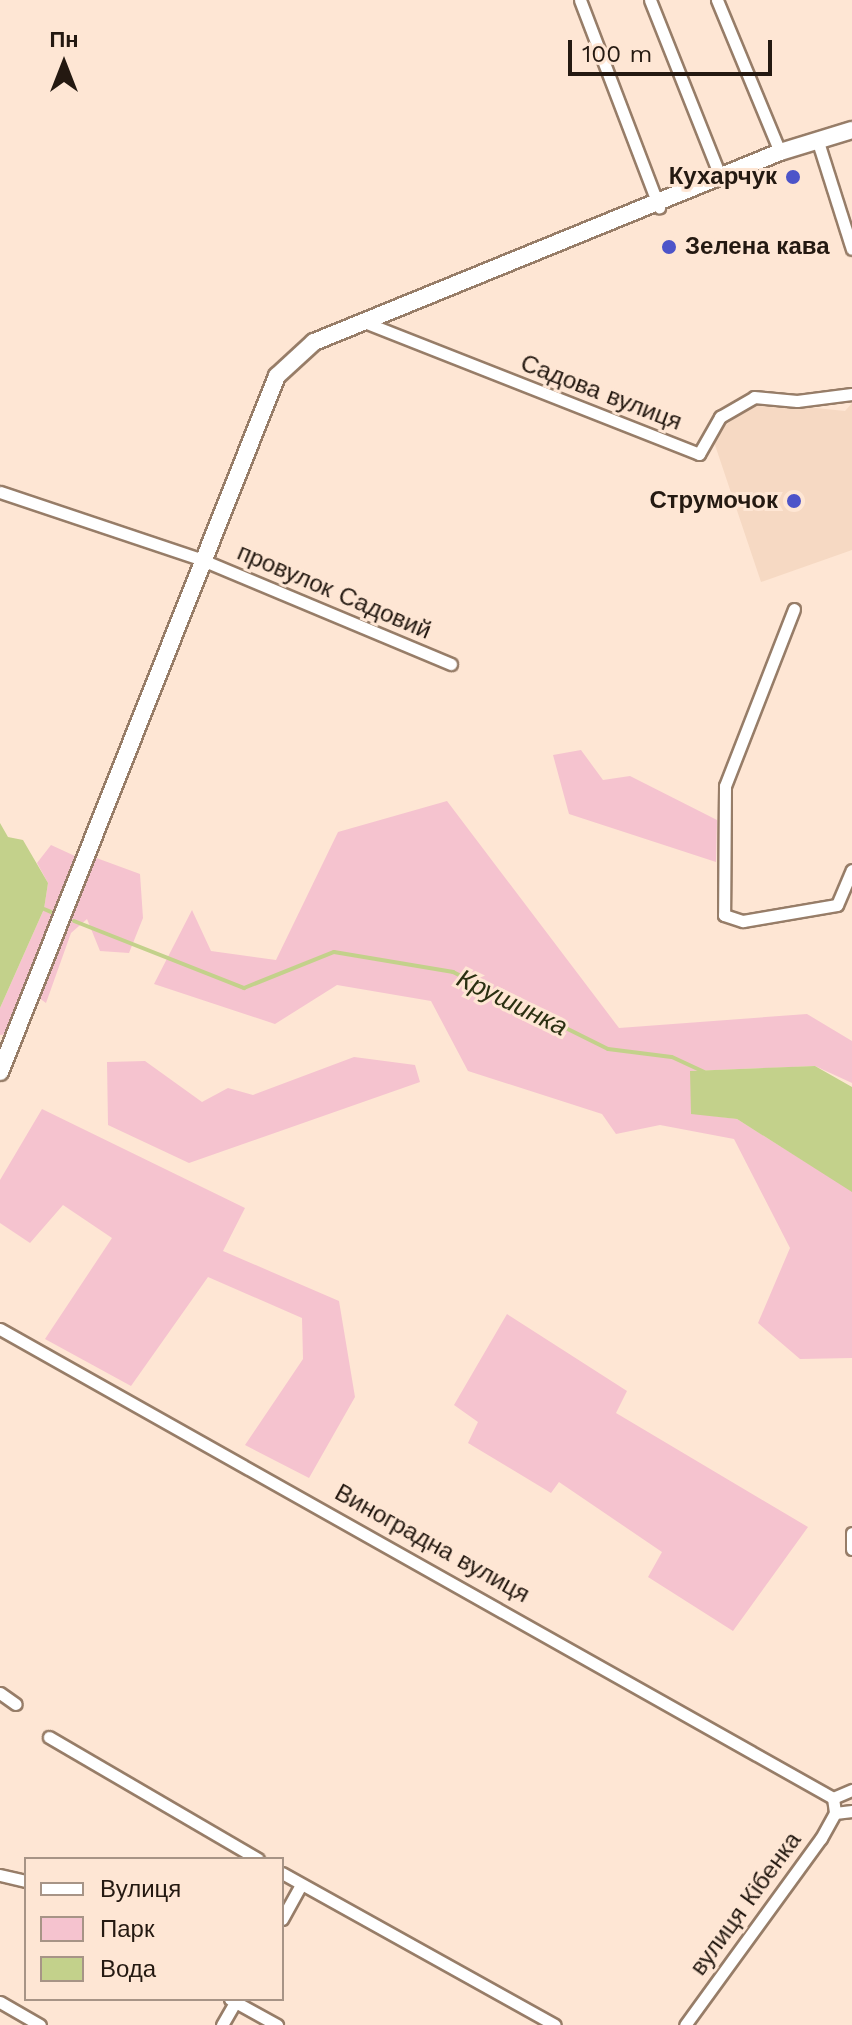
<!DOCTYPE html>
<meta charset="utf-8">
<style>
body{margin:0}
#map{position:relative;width:852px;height:2025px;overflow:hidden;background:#fee6d4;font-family:"Work Sans",sans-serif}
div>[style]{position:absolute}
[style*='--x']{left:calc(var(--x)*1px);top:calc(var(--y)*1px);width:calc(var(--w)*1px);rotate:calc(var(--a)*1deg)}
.built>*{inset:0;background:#f6d9c3}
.green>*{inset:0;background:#f5c3cf}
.water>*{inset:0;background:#c3d18b}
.stream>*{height:4px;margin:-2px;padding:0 2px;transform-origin:2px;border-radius:2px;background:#c3d18b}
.roads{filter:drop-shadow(2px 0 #977d68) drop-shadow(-2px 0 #977d68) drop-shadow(0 2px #977d68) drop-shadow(0 -2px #977d68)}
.street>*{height:11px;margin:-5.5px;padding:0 5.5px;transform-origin:5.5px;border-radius:5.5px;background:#fff}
.secondary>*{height:16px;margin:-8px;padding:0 8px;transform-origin:8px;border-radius:8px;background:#fff}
.dots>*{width:22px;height:22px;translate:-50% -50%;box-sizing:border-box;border:4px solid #fee6d4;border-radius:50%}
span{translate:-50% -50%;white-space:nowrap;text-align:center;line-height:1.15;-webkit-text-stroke:6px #fee6d4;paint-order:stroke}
.poi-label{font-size:24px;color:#241911;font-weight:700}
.right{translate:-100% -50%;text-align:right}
.left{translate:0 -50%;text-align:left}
.street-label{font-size:24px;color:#241911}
.water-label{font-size:26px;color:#2b3012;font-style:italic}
.legend{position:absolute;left:24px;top:1857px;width:260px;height:144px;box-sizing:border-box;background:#fee6d4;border:2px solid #a79486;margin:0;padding:10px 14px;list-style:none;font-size:24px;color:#241911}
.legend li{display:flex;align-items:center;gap:16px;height:40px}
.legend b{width:40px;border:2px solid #a79486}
.north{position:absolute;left:24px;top:24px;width:80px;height:80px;-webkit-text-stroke:6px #fee6d4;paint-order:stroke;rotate:0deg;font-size:22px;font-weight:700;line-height:32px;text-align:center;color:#241911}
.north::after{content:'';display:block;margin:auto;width:28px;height:36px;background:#241911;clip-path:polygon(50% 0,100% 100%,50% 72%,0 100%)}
.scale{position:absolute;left:568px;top:40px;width:204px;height:36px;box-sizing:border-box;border:4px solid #241911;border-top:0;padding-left:10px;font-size:24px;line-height:28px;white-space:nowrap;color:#241911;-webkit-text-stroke:6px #fee6d4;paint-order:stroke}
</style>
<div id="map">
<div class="built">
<div style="clip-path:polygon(756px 402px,845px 411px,852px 403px,852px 550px,761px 582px,714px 442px,716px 432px)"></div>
</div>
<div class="green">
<div style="clip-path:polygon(581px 750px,603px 780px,630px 776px,717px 820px,716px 862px,569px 814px,553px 755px)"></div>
<div style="clip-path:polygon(447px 801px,619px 1028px,807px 1014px,852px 1041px,852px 1083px,815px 1066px,691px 1071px,692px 1113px,737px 1119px,852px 1191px,852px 1358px,800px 1359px,758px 1323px,790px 1248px,734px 1139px,660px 1125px,616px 1134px,602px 1114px,468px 1071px,431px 1001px,337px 985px,275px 1024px,154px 984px,192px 910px,211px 951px,276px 960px,338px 832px)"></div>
<div style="clip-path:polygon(51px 845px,75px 856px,69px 884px,10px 1034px,0 1035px,0 1008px,44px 909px,48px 883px,37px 863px)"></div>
<div style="clip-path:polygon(91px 856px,140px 874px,143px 918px,129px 953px,100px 951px,87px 919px,71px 933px,46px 1003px,39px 998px)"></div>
<div style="clip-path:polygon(354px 1057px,415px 1065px,420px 1082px,189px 1163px,108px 1125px,107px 1062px,145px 1061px,202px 1102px,228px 1088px,253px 1095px)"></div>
<div style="clip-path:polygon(42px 1109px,245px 1208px,223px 1251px,339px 1301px,355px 1397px,309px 1478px,245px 1445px,303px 1359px,302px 1318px,208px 1277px,131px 1386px,45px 1339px,112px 1238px,63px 1205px,30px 1243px,0 1223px,0 1180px)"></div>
<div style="clip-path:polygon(507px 1314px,627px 1391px,616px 1413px,808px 1527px,733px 1631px,648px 1577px,662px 1552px,559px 1482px,551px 1493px,468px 1443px,478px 1422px,454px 1405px)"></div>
</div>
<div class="water">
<div style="clip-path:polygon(0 823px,8px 837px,23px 840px,48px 883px,44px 909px,0 1008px)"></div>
<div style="clip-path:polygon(815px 1066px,852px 1087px,852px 1192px,737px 1119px,691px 1114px,690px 1071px)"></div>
</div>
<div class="stream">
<div style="--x:44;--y:909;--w:8;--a:23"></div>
<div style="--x:74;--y:921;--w:183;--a:21.5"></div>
<div style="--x:244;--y:988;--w:97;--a:-21.8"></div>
<div style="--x:334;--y:952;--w:121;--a:9.5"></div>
<div style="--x:453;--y:972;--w:173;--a:26.4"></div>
<div style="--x:608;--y:1049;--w:64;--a:7.1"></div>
<div style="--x:672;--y:1057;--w:35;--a:25"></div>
</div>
<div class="roads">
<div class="street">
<div style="--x:580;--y:0;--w:222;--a:69.1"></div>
<div style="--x:650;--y:0;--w:189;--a:68.3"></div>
<div style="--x:717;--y:0;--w:165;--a:67.5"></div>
<div style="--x:818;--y:142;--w:112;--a:72.4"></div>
<div style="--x:364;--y:322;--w:360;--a:21.5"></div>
<div style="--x:699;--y:454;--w:43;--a:-60.4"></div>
<div style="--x:720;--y:417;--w:39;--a:-30"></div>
<div style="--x:754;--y:397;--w:43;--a:5.3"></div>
<div style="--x:797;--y:401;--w:55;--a:-7.3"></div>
<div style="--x:0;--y:492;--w:211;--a:18.5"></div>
<div style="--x:200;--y:559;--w:272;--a:22.7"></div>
<div style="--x:794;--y:609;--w:190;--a:111.3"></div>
<div style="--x:725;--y:786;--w:129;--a:90.4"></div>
<div style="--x:724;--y:915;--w:20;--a:18"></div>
<div style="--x:743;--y:921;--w:95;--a:-9.7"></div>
<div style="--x:837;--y:905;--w:38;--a:-67"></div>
<div style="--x:0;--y:1329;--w:956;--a:29.38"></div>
<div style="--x:833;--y:1798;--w:15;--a:82"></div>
<div style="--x:835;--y:1813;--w:29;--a:119"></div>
<div style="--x:821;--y:1838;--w:231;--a:126"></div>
<div style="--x:852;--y:1533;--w:16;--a:90"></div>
<div style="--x:0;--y:1693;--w:19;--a:35"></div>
<div style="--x:49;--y:1737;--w:242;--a:30.3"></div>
<div style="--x:833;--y:1798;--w:21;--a:-23"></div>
<div style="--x:835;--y:1813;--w:17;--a:-7"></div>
<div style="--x:282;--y:1873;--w:312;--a:29.1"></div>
<div style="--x:0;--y:1875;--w:27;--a:13"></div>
<div style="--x:282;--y:1919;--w:39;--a:-61"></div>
<div style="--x:230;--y:1999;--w:54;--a:29"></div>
<div style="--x:0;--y:2002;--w:46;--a:29.9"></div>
<div style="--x:222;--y:2025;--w:30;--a:-60"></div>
</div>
<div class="secondary">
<div style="--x:0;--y:1072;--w:749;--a:-68.3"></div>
<div style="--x:277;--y:376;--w:50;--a:-42.6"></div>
<div style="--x:314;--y:342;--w:503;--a:-22.18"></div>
<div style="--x:780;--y:152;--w:75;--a:-17"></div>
</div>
</div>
<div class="dots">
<div style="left:793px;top:177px;background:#4d54c9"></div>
<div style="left:669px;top:247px;background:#4d54c9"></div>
<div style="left:794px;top:501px;background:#4d54c9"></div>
</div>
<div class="poi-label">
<span class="right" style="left:777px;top:177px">Кухарчук</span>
<span class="left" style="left:685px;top:247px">Зелена кава</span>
<span class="right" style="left:778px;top:501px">Струмочок</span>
</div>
<div class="street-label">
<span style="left:601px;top:393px;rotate:21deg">Садова вулиця</span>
<span style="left:334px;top:592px;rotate:23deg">провулок Садовий</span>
<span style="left:432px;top:1544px;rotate:29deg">Виноградна вулиця</span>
<span style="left:746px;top:1904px;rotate:-54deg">вулиця Кібенка</span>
</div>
<div class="water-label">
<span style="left:512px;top:1003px;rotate:26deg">Крушинка</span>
</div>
<ul class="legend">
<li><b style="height:10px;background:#fff"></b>Вулиця</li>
<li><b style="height:22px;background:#f5c3cf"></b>Парк</li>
<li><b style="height:22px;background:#c3d18b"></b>Вода</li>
</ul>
<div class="north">Пн</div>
<div class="scale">100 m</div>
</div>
